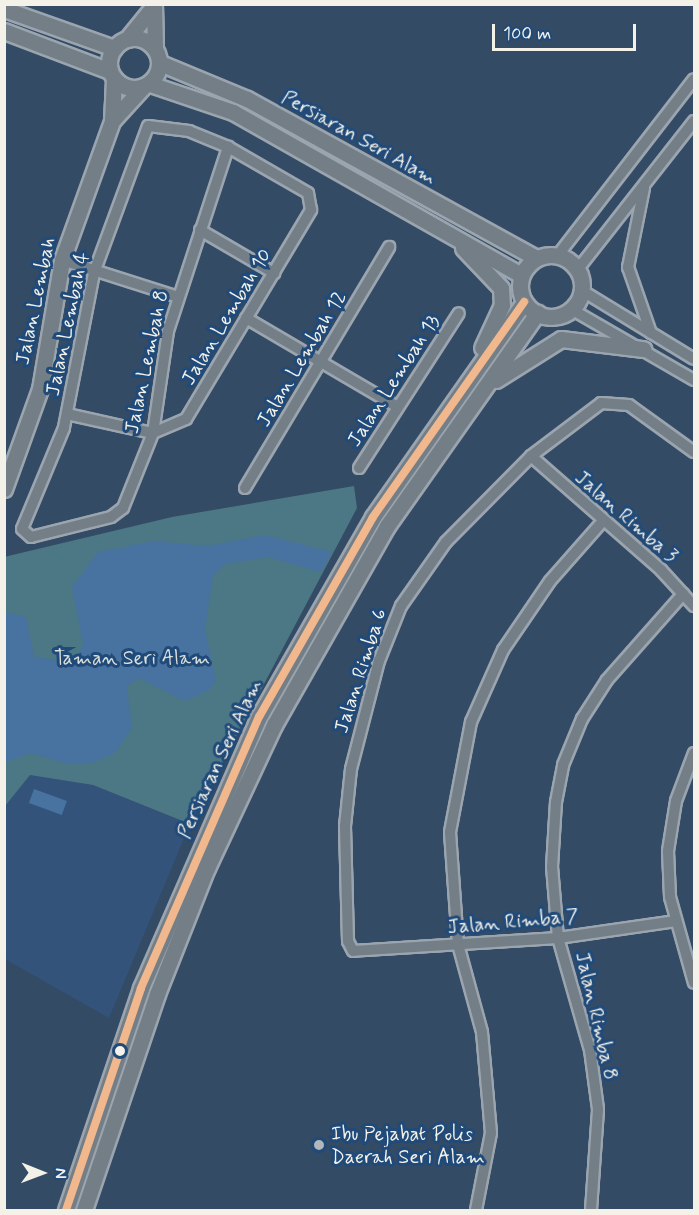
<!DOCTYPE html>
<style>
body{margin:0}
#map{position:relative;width:699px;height:1215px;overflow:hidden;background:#344b65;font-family:Mynerve,sans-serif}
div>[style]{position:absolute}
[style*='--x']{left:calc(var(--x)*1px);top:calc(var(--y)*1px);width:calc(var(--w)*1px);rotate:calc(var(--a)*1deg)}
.built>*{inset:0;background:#33537a}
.green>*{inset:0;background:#4b7884}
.water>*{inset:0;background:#48729f;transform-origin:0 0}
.roads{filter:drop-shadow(2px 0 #9ba5af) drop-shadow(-2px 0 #9ba5af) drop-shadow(0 2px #9ba5af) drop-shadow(0 -2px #9ba5af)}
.street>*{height:10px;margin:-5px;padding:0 5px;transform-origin:5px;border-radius:5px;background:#737e87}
.secondary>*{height:15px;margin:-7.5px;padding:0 7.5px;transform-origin:7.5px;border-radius:7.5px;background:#737e87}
.secondary>.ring{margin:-7.5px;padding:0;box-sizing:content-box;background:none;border:15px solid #737e87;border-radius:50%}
.bus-1>*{height:8px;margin:-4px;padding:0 4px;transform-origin:4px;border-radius:4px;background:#f1b78d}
.dots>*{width:16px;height:16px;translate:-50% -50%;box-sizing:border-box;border:3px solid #1f4a7a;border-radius:50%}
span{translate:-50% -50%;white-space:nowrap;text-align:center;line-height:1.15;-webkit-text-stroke:6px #1f4a7a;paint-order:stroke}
.street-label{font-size:20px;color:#f4f1e8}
.park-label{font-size:20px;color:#dbe0da}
.poi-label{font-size:20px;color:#f4f1e8}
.left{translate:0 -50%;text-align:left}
.frame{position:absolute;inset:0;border:6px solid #f4f1e8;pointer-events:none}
.north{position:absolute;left:12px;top:1143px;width:60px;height:60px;-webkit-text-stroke:4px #1f4a7a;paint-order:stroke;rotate:91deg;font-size:16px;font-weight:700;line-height:24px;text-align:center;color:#f4f1e8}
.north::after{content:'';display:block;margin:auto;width:21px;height:27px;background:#f4f1e8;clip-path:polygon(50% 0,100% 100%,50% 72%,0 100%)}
.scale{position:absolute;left:492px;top:24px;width:144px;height:27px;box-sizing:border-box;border:3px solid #f4f1e8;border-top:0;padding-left:8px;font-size:18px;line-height:21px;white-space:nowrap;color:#f4f1e8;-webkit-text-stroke:4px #1f4a7a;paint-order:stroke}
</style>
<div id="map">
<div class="built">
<div style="clip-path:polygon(30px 774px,93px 785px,190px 824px,109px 1018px,5px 959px,4px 806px)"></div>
</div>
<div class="green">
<div style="clip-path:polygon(354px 486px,357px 508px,190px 824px,93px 785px,30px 775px,5px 806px,4px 557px,172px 517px)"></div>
</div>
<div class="water">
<div style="clip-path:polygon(265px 535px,332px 552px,321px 572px,268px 557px,225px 564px,213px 576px,205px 630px,216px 680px,209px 690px,185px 701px,139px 678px,127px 686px,132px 728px,115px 753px,92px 763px,65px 763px,30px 753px,5px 763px,5px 612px,26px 617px,34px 657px,66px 661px,78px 656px,83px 644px,72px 587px,98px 552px,154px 541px,207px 546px)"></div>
<div style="left:34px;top:789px;width:35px;height:15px;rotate:20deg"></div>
</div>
<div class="roads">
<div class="street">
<div style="--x:644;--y:188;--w:81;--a:101.4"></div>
<div style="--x:628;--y:267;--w:70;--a:70.8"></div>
<div style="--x:200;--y:230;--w:86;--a:30.2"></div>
<div style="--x:558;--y:255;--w:222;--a:-52.3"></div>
<div style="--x:62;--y:260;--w:122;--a:17.7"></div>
<div style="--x:578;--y:269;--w:188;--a:-51.9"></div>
<div style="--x:581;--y:290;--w:132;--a:31.4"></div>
<div style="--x:571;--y:309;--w:142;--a:30"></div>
<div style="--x:246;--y:318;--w:176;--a:30.4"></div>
<div style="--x:67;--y:414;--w:88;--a:12.5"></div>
<div style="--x:153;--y:433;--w:36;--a:-23"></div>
<div style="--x:186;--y:419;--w:244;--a:-59.1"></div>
<div style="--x:311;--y:210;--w:17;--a:-100"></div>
<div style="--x:308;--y:193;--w:92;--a:-150.1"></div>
<div style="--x:228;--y:147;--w:42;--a:-157.7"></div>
<div style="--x:189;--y:131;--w:41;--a:-173"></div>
<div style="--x:148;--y:126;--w:157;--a:110.2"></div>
<div style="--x:94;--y:273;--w:158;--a:101"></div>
<div style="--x:64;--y:428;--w:109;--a:112.6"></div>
<div style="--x:22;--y:529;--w:12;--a:42"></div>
<div style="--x:31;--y:537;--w:82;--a:-14"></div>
<div style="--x:111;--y:517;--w:15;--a:-37"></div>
<div style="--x:123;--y:508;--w:81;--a:-68.2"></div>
<div style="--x:153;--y:433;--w:103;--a:-81.6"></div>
<div style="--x:168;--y:331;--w:194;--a:-71.9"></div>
<div style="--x:531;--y:456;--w:173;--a:41.2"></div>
<div style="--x:661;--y:570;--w:49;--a:47.5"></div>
<div style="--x:359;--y:468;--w:184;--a:-57.2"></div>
<div style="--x:245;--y:488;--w:281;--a:-59.1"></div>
<div style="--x:694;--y:753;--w:51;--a:110.6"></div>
<div style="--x:676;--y:801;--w:51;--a:99.1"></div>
<div style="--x:668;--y:851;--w:46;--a:87.5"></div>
<div style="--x:670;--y:897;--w:89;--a:74.4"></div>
<div style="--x:676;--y:921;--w:119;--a:171.8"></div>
<div style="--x:558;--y:938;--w:205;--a:176.4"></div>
<div style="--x:353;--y:951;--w:11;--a:-117"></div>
<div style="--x:348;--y:941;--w:115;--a:-91.5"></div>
<div style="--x:345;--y:826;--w:57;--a:-84"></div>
<div style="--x:351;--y:769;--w:112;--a:-75.5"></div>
<div style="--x:379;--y:661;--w:59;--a:-68.2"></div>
<div style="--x:401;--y:606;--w:78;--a:-54.9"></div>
<div style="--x:446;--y:542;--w:121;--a:-45.3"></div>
<div style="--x:531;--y:456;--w:88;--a:-37.1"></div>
<div style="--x:601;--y:403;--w:28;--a:4"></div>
<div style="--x:629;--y:405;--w:80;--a:35.9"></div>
<div style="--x:476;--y:1210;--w:78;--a:-79"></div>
<div style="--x:491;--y:1133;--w:101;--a:-95.1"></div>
<div style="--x:482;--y:1032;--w:91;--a:-105.3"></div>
<div style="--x:458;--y:944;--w:112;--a:-94.1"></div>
<div style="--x:450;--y:832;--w:112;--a:-79.2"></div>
<div style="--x:471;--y:722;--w:79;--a:-66"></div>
<div style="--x:503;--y:650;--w:83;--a:-55.7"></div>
<div style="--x:550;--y:581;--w:79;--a:-48.6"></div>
<div style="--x:591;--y:1210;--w:101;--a:-86"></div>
<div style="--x:598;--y:1109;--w:60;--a:-97.7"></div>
<div style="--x:590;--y:1050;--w:116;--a:-105.9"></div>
<div style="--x:558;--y:938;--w:71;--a:-94.8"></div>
<div style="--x:552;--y:867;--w:65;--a:-86.5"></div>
<div style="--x:556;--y:802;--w:38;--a:-79"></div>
<div style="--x:563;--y:765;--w:50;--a:-67.6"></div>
<div style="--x:582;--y:719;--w:46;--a:-57.3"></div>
<div style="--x:607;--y:680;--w:115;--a:-48.5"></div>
</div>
<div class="secondary">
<div style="--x:154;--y:4;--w:44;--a:88.7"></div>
<div style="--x:4;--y:9;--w:117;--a:19.5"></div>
<div style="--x:4;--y:31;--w:113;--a:20.7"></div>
<div class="ring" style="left:109px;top:38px;width:35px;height:35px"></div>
<div style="--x:127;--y:39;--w:40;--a:-51"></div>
<div style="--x:160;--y:63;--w:94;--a:22.5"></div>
<div style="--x:247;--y:99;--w:328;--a:28.8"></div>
<div style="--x:150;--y:84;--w:88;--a:18.6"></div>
<div style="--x:233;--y:112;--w:331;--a:29.5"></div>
<div style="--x:112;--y:121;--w:45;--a:-47.7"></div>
<div style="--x:463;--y:248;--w:55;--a:46.5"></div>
<div style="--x:501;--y:288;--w:17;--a:87"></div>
<div style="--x:502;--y:305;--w:47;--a:114.9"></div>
<div class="ring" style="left:520px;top:255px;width:47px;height:47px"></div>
<div style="--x:496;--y:380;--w:77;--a:-32.2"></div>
<div style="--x:561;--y:339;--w:83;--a:7"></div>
<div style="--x:4;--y:489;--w:106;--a:-70.2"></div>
<div style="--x:40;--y:389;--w:131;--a:-80.3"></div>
<div style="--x:62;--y:260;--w:148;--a:-70.2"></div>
<div style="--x:112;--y:121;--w:43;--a:-87.3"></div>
<div style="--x:66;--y:1210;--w:234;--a:-71.3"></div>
<div style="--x:141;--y:988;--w:296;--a:-66.5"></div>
<div style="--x:259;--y:717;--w:230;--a:-60.3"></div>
<div style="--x:373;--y:517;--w:263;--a:-54.9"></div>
<div style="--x:84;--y:1210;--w:228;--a:-71.3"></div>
<div style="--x:157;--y:994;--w:136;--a:-68.4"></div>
<div style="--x:207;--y:868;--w:158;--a:-64.9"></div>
<div style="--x:274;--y:725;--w:229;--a:-60.4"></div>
<div style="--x:387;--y:526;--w:261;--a:-54.8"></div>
</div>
</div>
<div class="bus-1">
<div style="--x:66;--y:1210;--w:234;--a:-71.3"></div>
<div style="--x:141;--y:988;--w:296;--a:-66.5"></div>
<div style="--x:259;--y:717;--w:230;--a:-60.3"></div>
<div style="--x:373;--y:517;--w:263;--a:-54.9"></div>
</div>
<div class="dots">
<div style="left:120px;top:1051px;background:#f4f1e8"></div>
<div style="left:319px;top:1145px;background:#b1b7ba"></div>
</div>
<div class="street-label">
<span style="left:359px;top:138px;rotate:29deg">Persiaran Seri Alam</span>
<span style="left:36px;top:301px;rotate:-78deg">Jalan Lembah</span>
<span style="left:227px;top:317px;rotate:-59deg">Jalan Lembah 10</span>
<span style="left:68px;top:324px;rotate:-78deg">Jalan Lembah 4</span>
<span style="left:302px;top:359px;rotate:-59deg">Jalan Lembah 12</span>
<span style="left:147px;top:362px;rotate:-78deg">Jalan Lembah 8</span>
<span style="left:394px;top:381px;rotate:-57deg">Jalan Lembah 13</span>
<span style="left:626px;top:517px;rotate:41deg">Jalan Rimba 3</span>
<span style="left:361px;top:671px;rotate:-72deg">Jalan Rimba 6</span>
<span style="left:220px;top:759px;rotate:-65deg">Persiaran Seri Alam</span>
<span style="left:513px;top:922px;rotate:-5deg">Jalan Rimba 7</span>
<span style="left:596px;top:1016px;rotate:77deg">Jalan Rimba 8</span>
</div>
<div class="park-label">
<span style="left:132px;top:658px">Taman Seri Alam</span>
</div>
<div class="poi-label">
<span class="left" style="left:331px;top:1146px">Ibu Pejabat Polis<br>Daerah Seri Alam</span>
</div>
<div class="frame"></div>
<div class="north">N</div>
<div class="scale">100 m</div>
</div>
